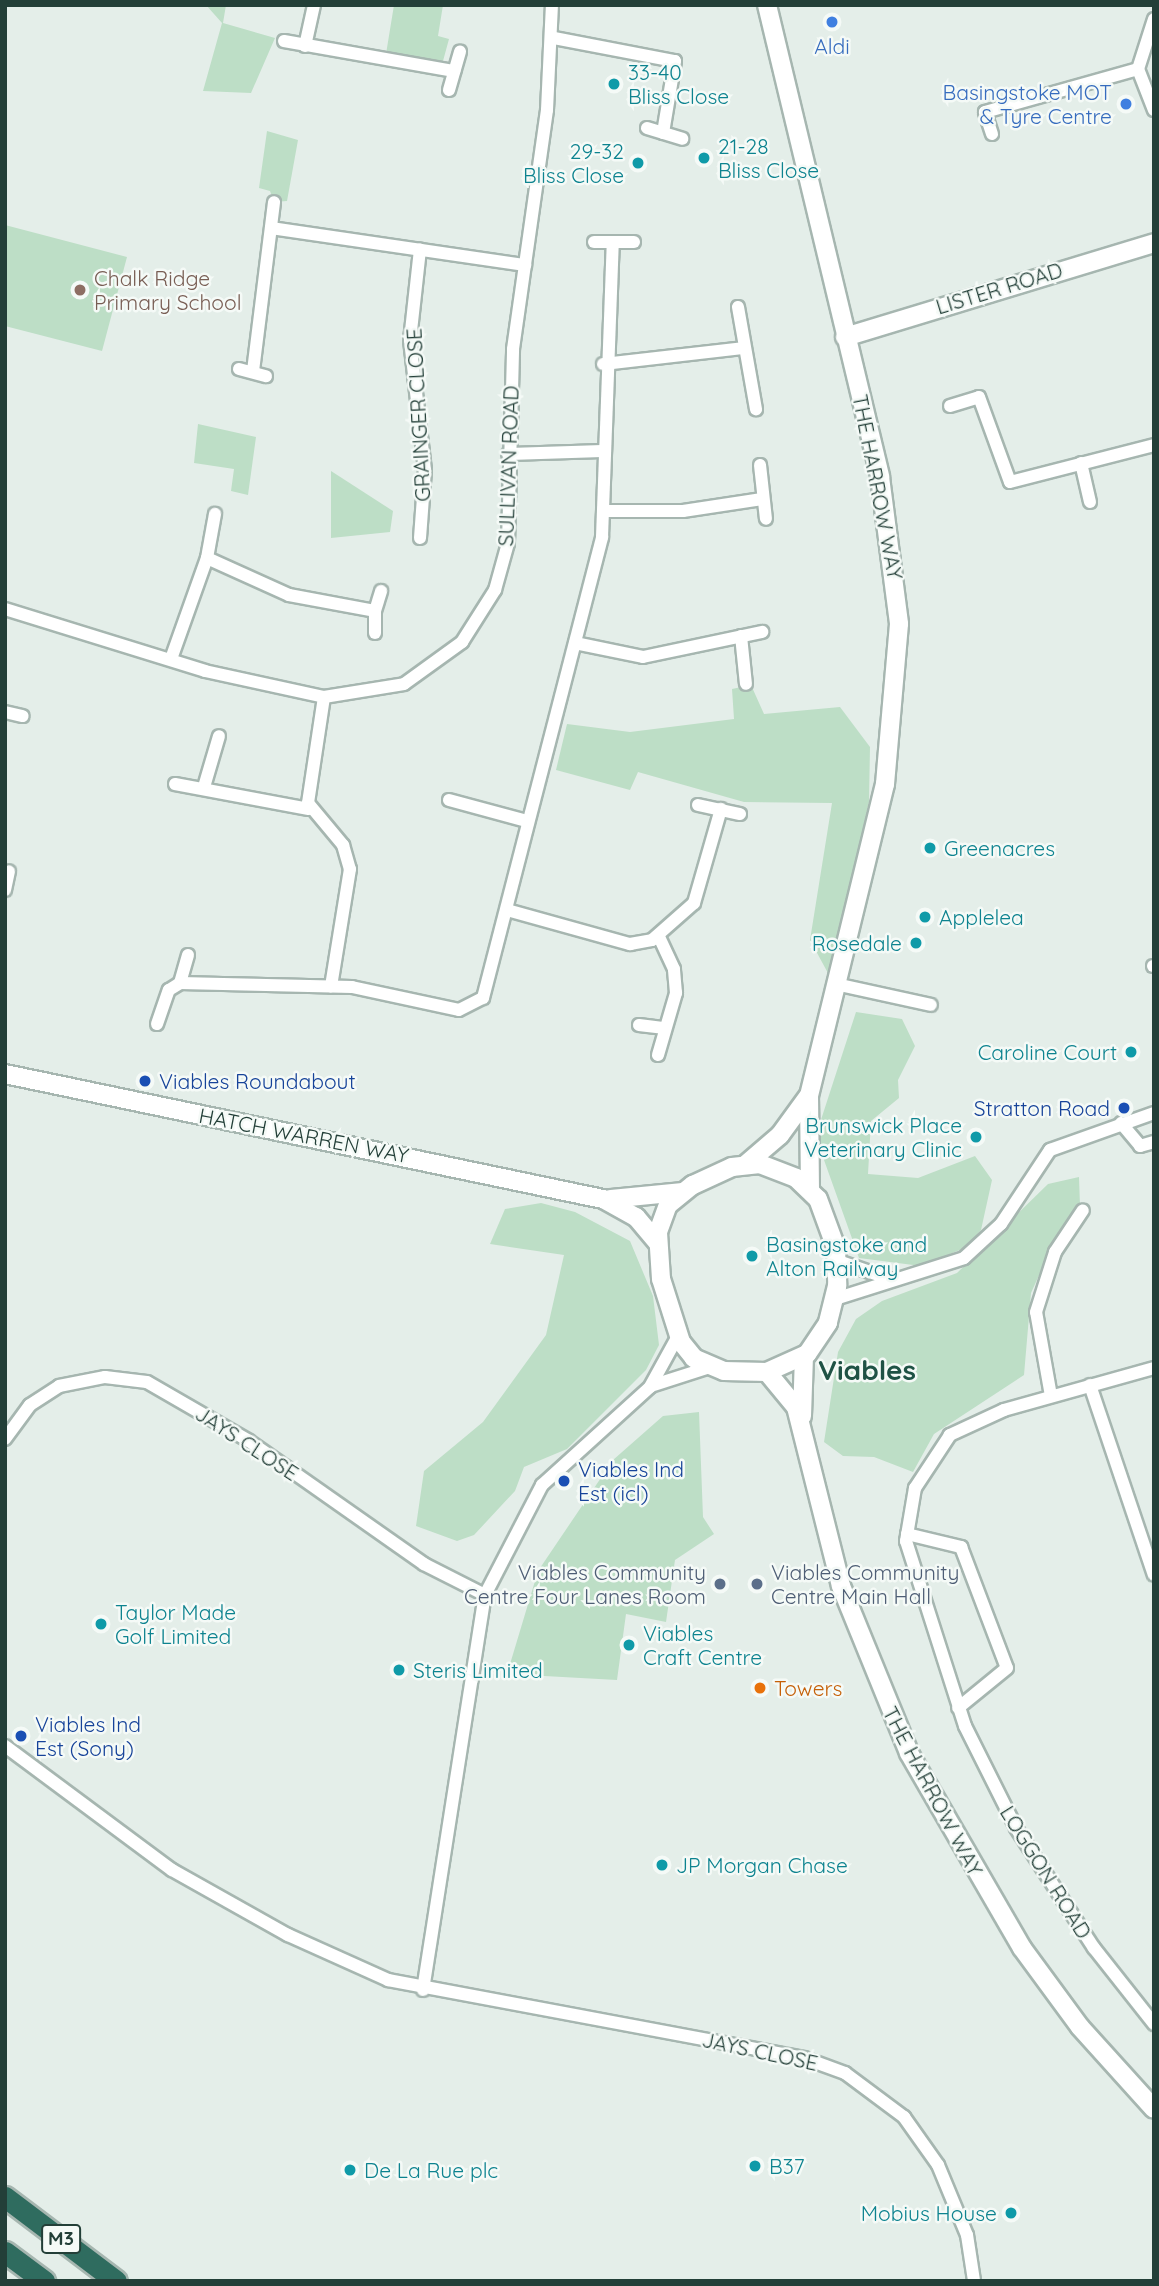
<!DOCTYPE html>
<style>
body{margin:0}
#map{position:relative;width:1159px;height:2286px;overflow:hidden;background:#e4eee9;font-family:Quicksand,sans-serif}
div>[style]{position:absolute}
[style*='--x']{left:calc(var(--x)*1px);top:calc(var(--y)*1px);width:calc(var(--w)*1px);rotate:calc(var(--a)*1deg)}
.green>*{inset:0;background:#bddec6}
.roads{filter:drop-shadow(2px 0 #a6b6b0) drop-shadow(-2px 0 #a6b6b0) drop-shadow(0 2px #a6b6b0) drop-shadow(0 -2px #a6b6b0)}
.street>*{height:12px;margin:-6px;padding:0 6px;transform-origin:6px;border-radius:6px;background:#fff}
.secondary>*{height:18px;margin:-9px;padding:0 9px;transform-origin:9px;border-radius:9px;background:#fff}
.highway>*{height:21px;margin:-10.5px;padding:0 10.5px;transform-origin:10.5px;border-radius:10.5px;background:#2f6c5f}
.dots>*{width:19px;height:19px;translate:-50% -50%;box-sizing:border-box;border:4px solid #f5faf7;border-radius:50%}
span{translate:-50% -50%;white-space:nowrap;text-align:center;line-height:1.15;-webkit-text-stroke:5px #f5faf7;paint-order:stroke}
.shield-label span{padding:2px 5px;background:#f5faf7;border:2px solid;border-radius:5px;-webkit-text-stroke-width:0}
.shield-label{font-size:19px;color:#233f38;font-weight:700}
.shop-label{font-size:21px;color:#366cbe}
.right{translate:-100% -50%;text-align:right}
.culture-label{font-size:21px;color:#0d838f}
.left{translate:0 -50%;text-align:left}
.education-label{font-size:21px;color:#785e54}
.street-label{font-size:21px;color:#233f38}
.transit-label{font-size:21px;color:#164399}
.service-label{font-size:21px;color:#4e5e75}
.food-label{font-size:21px;color:#c56008}
.district-label{font-size:28px;color:#1f5245;font-weight:700}
.frame{position:absolute;inset:0;border:7px solid #233f38;pointer-events:none}
</style>
<div id="map">
<div class="green">
<div style="clip-path:polygon(206px 5px,226px 5px,223px 23px,275px 38px,251px 93px,203px 91px,222px 23px)"></div>
<div style="clip-path:polygon(394px 5px,443px 5px,438px 36px,449px 39px,443px 61px,386px 54px)"></div>
<div style="clip-path:polygon(267px 131px,298px 140px,287px 201px,274px 202px,270px 191px,259px 188px)"></div>
<div style="clip-path:polygon(5px 225px,127px 257px,102px 351px,5px 326px)"></div>
<div style="clip-path:polygon(198px 424px,256px 437px,248px 495px,231px 491px,234px 469px,194px 463px)"></div>
<div style="clip-path:polygon(331px 471px,393px 511px,390px 532px,331px 538px)"></div>
<div style="clip-path:polygon(751px 685px,764px 714px,840px 707px,870px 747px,869px 802px,829px 975px,810px 940px,832px 803px,744px 802px,638px 772px,630px 790px,556px 770px,567px 724px,630px 732px,734px 719px,732px 689px)"></div>
<div style="clip-path:polygon(856px 1012px,902px 1019px,915px 1046px,898px 1080px,899px 1098px,871px 1121px,868px 1174px,918px 1178px,975px 1156px,992px 1180px,981px 1230px,967px 1247px,921px 1266px,859px 1258px,824px 1160px,818px 1129px)"></div>
<div style="clip-path:polygon(1079px 1177px,1080px 1206px,1059px 1231px,1031px 1293px,1024px 1375px,934px 1434px,913px 1472px,874px 1457px,843px 1456px,824px 1442px,838px 1352px,856px 1319px,882px 1301px,957px 1273px,1048px 1184px)"></div>
<div style="clip-path:polygon(541px 1203px,575px 1212px,630px 1241px,653px 1296px,659px 1345px,646px 1370px,567px 1449px,524px 1467px,515px 1491px,474px 1535px,457px 1541px,416px 1526px,424px 1471px,483px 1422px,546px 1335px,564px 1255px,490px 1244px,505px 1209px)"></div>
<div style="clip-path:polygon(699px 1412px,703px 1517px,714px 1534px,675px 1560px,666px 1622px,626px 1614px,617px 1680px,507px 1674px,538px 1571px,613px 1460px,663px 1416px)"></div>
</div>
<div class="roads">
<div class="street">
<div style="--x:1154;--y:19;--w:52;--a:107.7"></div>
<div style="--x:1138;--y:69;--w:44;--a:68.7"></div>
<div style="--x:554;--y:38;--w:123;--a:10.8"></div>
<div style="--x:675;--y:61;--w:73;--a:99.5"></div>
<div style="--x:284;--y:41;--w:173;--a:10"></div>
<div style="--x:305;--y:46;--w:42;--a:-77.6"></div>
<div style="--x:449;--y:90;--w:40;--a:-74"></div>
<div style="--x:647;--y:128;--w:37;--a:17"></div>
<div style="--x:992;--y:134;--w:23;--a:-108"></div>
<div style="--x:985;--y:112;--w:159;--a:-15.7"></div>
<div style="--x:271;--y:228;--w:257;--a:8.3"></div>
<div style="--x:594;--y:242;--w:40;--a:0"></div>
<div style="--x:738;--y:307;--w:104;--a:80"></div>
<div style="--x:603;--y:364;--w:141;--a:-6.5"></div>
<div style="--x:239;--y:369;--w:28;--a:15"></div>
<div style="--x:253;--y:371;--w:170;--a:-82.9"></div>
<div style="--x:950;--y:406;--w:30;--a:-17"></div>
<div style="--x:979;--y:397;--w:90;--a:70"></div>
<div style="--x:1010;--y:482;--w:149;--a:-14.4"></div>
<div style="--x:508;--y:454;--w:96;--a:-1.8"></div>
<div style="--x:1081;--y:463;--w:40;--a:77"></div>
<div style="--x:760;--y:465;--w:54;--a:83.7"></div>
<div style="--x:604;--y:511;--w:79;--a:0"></div>
<div style="--x:683;--y:511;--w:80;--a:-8.6"></div>
<div style="--x:420;--y:538;--w:68;--a:-85.8"></div>
<div style="--x:425;--y:470;--w:131;--a:-96.6"></div>
<div style="--x:410;--y:340;--w:91;--a:-83.7"></div>
<div style="--x:207;--y:558;--w:45;--a:-79.7"></div>
<div style="--x:5;--y:609;--w:209;--a:17.2"></div>
<div style="--x:205;--y:671;--w:122;--a:12.3"></div>
<div style="--x:324;--y:697;--w:81;--a:-9.2"></div>
<div style="--x:404;--y:684;--w:72;--a:-35.9"></div>
<div style="--x:462;--y:642;--w:62;--a:-57.6"></div>
<div style="--x:495;--y:590;--w:49;--a:-74.5"></div>
<div style="--x:508;--y:543;--w:194;--a:-88.5"></div>
<div style="--x:513;--y:349;--w:241;--a:-81.9"></div>
<div style="--x:547;--y:110;--w:105;--a:-87.3"></div>
<div style="--x:375;--y:611;--w:21;--a:-73"></div>
<div style="--x:741;--y:636;--w:48;--a:84.1"></div>
<div style="--x:575;--y:643;--w:69;--a:11.6"></div>
<div style="--x:643;--y:657;--w:122;--a:-11.9"></div>
<div style="--x:171;--y:659;--w:107;--a:-70.4"></div>
<div style="--x:207;--y:558;--w:90;--a:24.3"></div>
<div style="--x:289;--y:595;--w:87;--a:10.5"></div>
<div style="--x:375;--y:611;--w:22;--a:90"></div>
<div style="--x:324;--y:697;--w:107;--a:98.6"></div>
<div style="--x:308;--y:803;--w:55;--a:50.2"></div>
<div style="--x:343;--y:845;--w:25;--a:74"></div>
<div style="--x:350;--y:869;--w:119;--a:99.2"></div>
<div style="--x:5;--y:712;--w:18;--a:13"></div>
<div style="--x:175;--y:784;--w:136;--a:10.6"></div>
<div style="--x:204;--y:787;--w:53;--a:-73.6"></div>
<div style="--x:449;--y:800;--w:81;--a:15.1"></div>
<div style="--x:698;--y:805;--w:43;--a:12.1"></div>
<div style="--x:5;--y:890;--w:19;--a:-78"></div>
<div style="--x:507;--y:910;--w:128;--a:15.5"></div>
<div style="--x:630;--y:944;--w:22;--a:-10"></div>
<div style="--x:652;--y:940;--w:56;--a:-41.4"></div>
<div style="--x:694;--y:903;--w:98;--a:-74"></div>
<div style="--x:188;--y:955;--w:29;--a:106"></div>
<div style="--x:180;--y:983;--w:172;--a:1.3"></div>
<div style="--x:352;--y:987;--w:109;--a:12.1"></div>
<div style="--x:459;--y:1010;--w:27;--a:-27"></div>
<div style="--x:483;--y:998;--w:476;--a:-75.5"></div>
<div style="--x:602;--y:537;--w:294;--a:-87.9"></div>
<div style="--x:1153;--y:966;--w:1;--a:0"></div>
<div style="--x:835;--y:984;--w:98;--a:12.3"></div>
<div style="--x:157;--y:1024;--w:36;--a:-71"></div>
<div style="--x:169;--y:990;--w:13;--a:-32"></div>
<div style="--x:639;--y:1025;--w:26;--a:7"></div>
<div style="--x:658;--y:1055;--w:65;--a:-73.8"></div>
<div style="--x:676;--y:993;--w:24;--a:-95"></div>
<div style="--x:674;--y:969;--w:35;--a:-115"></div>
<div style="--x:1121;--y:1123;--w:30;--a:50"></div>
<div style="--x:1140;--y:1146;--w:15;--a:-16"></div>
<div style="--x:838;--y:1261;--w:52;--a:19.1"></div>
<div style="--x:835;--y:1299;--w:135;--a:-17.6"></div>
<div style="--x:964;--y:1258;--w:50;--a:-42.6"></div>
<div style="--x:1001;--y:1224;--w:89;--a:-56.5"></div>
<div style="--x:1050;--y:1150;--w:110;--a:-19.6"></div>
<div style="--x:1154;--y:1368;--w:156;--a:164.4"></div>
<div style="--x:1004;--y:1410;--w:60;--a:155.2"></div>
<div style="--x:950;--y:1435;--w:64;--a:123.4"></div>
<div style="--x:915;--y:1488;--w:54;--a:99.6"></div>
<div style="--x:906;--y:1541;--w:194;--a:72.3"></div>
<div style="--x:965;--y:1726;--w:114;--a:63.4"></div>
<div style="--x:1016;--y:1828;--w:143;--a:57"></div>
<div style="--x:1094;--y:1948;--w:97;--a:51.7"></div>
<div style="--x:654;--y:1385;--w:59;--a:-17.8"></div>
<div style="--x:1090;--y:1385;--w:200;--a:71.4"></div>
<div style="--x:1051;--y:1396;--w:85;--a:-100.1"></div>
<div style="--x:1036;--y:1312;--w:63;--a:-72.4"></div>
<div style="--x:1055;--y:1252;--w:50;--a:-56.3"></div>
<div style="--x:5;--y:1439;--w:42;--a:-53.7"></div>
<div style="--x:30;--y:1405;--w:35;--a:-33"></div>
<div style="--x:59;--y:1386;--w:47;--a:-11.1"></div>
<div style="--x:105;--y:1377;--w:42;--a:6.8"></div>
<div style="--x:147;--y:1382;--w:118;--a:30"></div>
<div style="--x:249;--y:1441;--w:214;--a:35.1"></div>
<div style="--x:424;--y:1564;--w:68;--a:26.9"></div>
<div style="--x:907;--y:1534;--w:56;--a:13.5"></div>
<div style="--x:961;--y:1547;--w:129;--a:69.2"></div>
<div style="--x:1007;--y:1668;--w:63;--a:140.8"></div>
<div style="--x:5;--y:1746;--w:208;--a:36.6"></div>
<div style="--x:172;--y:1870;--w:133;--a:29.3"></div>
<div style="--x:288;--y:1935;--w:110;--a:24.2"></div>
<div style="--x:388;--y:1980;--w:423;--a:10.6"></div>
<div style="--x:804;--y:2058;--w:44;--a:20.1"></div>
<div style="--x:845;--y:2073;--w:74;--a:36.7"></div>
<div style="--x:904;--y:2117;--w:59;--a:54.7"></div>
<div style="--x:938;--y:2165;--w:76;--a:67.5"></div>
<div style="--x:967;--y:2235;--w:47;--a:81.3"></div>
<div style="--x:423;--y:1990;--w:400;--a:-81.1"></div>
<div style="--x:485;--y:1595;--w:124;--a:-62.6"></div>
<div style="--x:542;--y:1485;--w:146;--a:-42.2"></div>
<div style="--x:650;--y:1387;--w:58;--a:-61.2"></div>
</div>
<div class="secondary">
<div style="--x:767;--y:5;--w:485;--a:76.5"></div>
<div style="--x:880;--y:477;--w:148;--a:82.6"></div>
<div style="--x:899;--y:624;--w:161;--a:95"></div>
<div style="--x:885;--y:784;--w:320;--a:103.7"></div>
<div style="--x:809;--y:1095;--w:93;--a:89.4"></div>
<div style="--x:845;--y:337;--w:323;--a:-16.9"></div>
<div style="--x:5;--y:1074;--w:611;--a:11.81"></div>
<div style="--x:603;--y:1199;--w:38;--a:29"></div>
<div style="--x:636;--y:1217;--w:33;--a:50"></div>
<div style="--x:760;--y:1164;--w:39;--a:21"></div>
<div style="--x:796;--y:1178;--w:30;--a:44"></div>
<div style="--x:818;--y:1199;--w:52;--a:69.8"></div>
<div style="--x:836;--y:1248;--w:38;--a:88"></div>
<div style="--x:837;--y:1286;--w:38;--a:104"></div>
<div style="--x:828;--y:1323;--w:37;--a:124"></div>
<div style="--x:807;--y:1354;--w:44;--a:155.8"></div>
<div style="--x:767;--y:1372;--w:43;--a:-178.7"></div>
<div style="--x:724;--y:1371;--w:33;--a:-157"></div>
<div style="--x:694;--y:1358;--w:21;--a:-129"></div>
<div style="--x:681;--y:1342;--w:66;--a:-107.6"></div>
<div style="--x:661;--y:1279;--w:47;--a:-93.7"></div>
<div style="--x:658;--y:1232;--w:29;--a:-70"></div>
<div style="--x:668;--y:1205;--w:32;--a:-39"></div>
<div style="--x:693;--y:1185;--w:43;--a:-24.8"></div>
<div style="--x:732;--y:1167;--w:28;--a:-6"></div>
<div style="--x:745;--y:1165;--w:46;--a:-40.6"></div>
<div style="--x:780;--y:1135;--w:46;--a:-53.9"></div>
<div style="--x:610;--y:1199;--w:72;--a:-5.6"></div>
<div style="--x:767;--y:1372;--w:45;--a:50.4"></div>
<div style="--x:796;--y:1407;--w:185;--a:75.9"></div>
<div style="--x:841;--y:1586;--w:180;--a:67.8"></div>
<div style="--x:909;--y:1753;--w:225;--a:59.9"></div>
<div style="--x:1022;--y:1948;--w:98;--a:53.7"></div>
<div style="--x:1080;--y:2027;--w:110;--a:47.9"></div>
<div style="--x:802;--y:1416;--w:60;--a:-88.1"></div>
</div>
<div class="highway">
<div style="--x:5;--y:2197;--w:139;--a:37.1"></div>
<div style="--x:5;--y:2252;--w:49;--a:36.6"></div>
</div>
</div>
<div class="dots">
<div style="left:832px;top:22px;background:#3f7fe0"></div>
<div style="left:614px;top:84px;background:#0f9aa8"></div>
<div style="left:1126px;top:104px;background:#3f7fe0"></div>
<div style="left:704px;top:158px;background:#0f9aa8"></div>
<div style="left:638px;top:163px;background:#0f9aa8"></div>
<div style="left:80px;top:290px;background:#8d6e63"></div>
<div style="left:930px;top:848px;background:#0f9aa8"></div>
<div style="left:925px;top:917px;background:#0f9aa8"></div>
<div style="left:916px;top:943px;background:#0f9aa8"></div>
<div style="left:1131px;top:1052px;background:#0f9aa8"></div>
<div style="left:145px;top:1081px;background:#1a4fb4"></div>
<div style="left:1124px;top:1108px;background:#1a4fb4"></div>
<div style="left:976px;top:1137px;background:#0f9aa8"></div>
<div style="left:752px;top:1256px;background:#0f9aa8"></div>
<div style="left:564px;top:1481px;background:#1a4fb4"></div>
<div style="left:720px;top:1584px;background:#5c6f8a"></div>
<div style="left:757px;top:1584px;background:#5c6f8a"></div>
<div style="left:101px;top:1624px;background:#0f9aa8"></div>
<div style="left:629px;top:1645px;background:#0f9aa8"></div>
<div style="left:399px;top:1670px;background:#0f9aa8"></div>
<div style="left:760px;top:1688px;background:#e8710a"></div>
<div style="left:21px;top:1736px;background:#1a4fb4"></div>
<div style="left:662px;top:1865px;background:#0f9aa8"></div>
<div style="left:755px;top:2166px;background:#0f9aa8"></div>
<div style="left:350px;top:2170px;background:#0f9aa8"></div>
<div style="left:1011px;top:2213px;background:#0f9aa8"></div>
</div>
<div class="shield-label">
<span style="left:61px;top:2239px">M3</span>
</div>
<div class="shop-label">
<span style="left:832px;top:46px">Aldi</span>
<span class="right" style="left:1112px;top:104px">Basingstoke MOT<br>&amp; Tyre Centre</span>
</div>
<div class="culture-label">
<span class="left" style="left:628px;top:84px">33-40<br>Bliss Close</span>
<span class="left" style="left:718px;top:158px">21-28<br>Bliss Close</span>
<span class="right" style="left:624px;top:163px">29-32<br>Bliss Close</span>
<span class="left" style="left:944px;top:848px">Greenacres</span>
<span class="left" style="left:939px;top:917px">Applelea</span>
<span class="right" style="left:902px;top:943px">Rosedale</span>
<span class="right" style="left:1117px;top:1052px">Caroline Court</span>
<span class="right" style="left:962px;top:1137px">Brunswick Place<br>Veterinary Clinic</span>
<span class="left" style="left:766px;top:1256px">Basingstoke and<br>Alton Railway</span>
<span class="left" style="left:115px;top:1624px">Taylor Made<br>Golf Limited</span>
<span class="left" style="left:643px;top:1645px">Viables<br>Craft Centre</span>
<span class="left" style="left:413px;top:1670px">Steris Limited</span>
<span class="left" style="left:676px;top:1865px">JP Morgan Chase</span>
<span class="left" style="left:769px;top:2166px">B37</span>
<span class="left" style="left:364px;top:2170px">De La Rue plc</span>
<span class="right" style="left:997px;top:2213px">Mobius House</span>
</div>
<div class="education-label">
<span class="left" style="left:94px;top:290px">Chalk Ridge<br>Primary School</span>
</div>
<div class="street-label">
<span style="left:999px;top:288px;rotate:-17deg">LISTER ROAD</span>
<span style="left:418px;top:415px;rotate:-93deg">GRAINGER CLOSE</span>
<span style="left:508px;top:466px;rotate:-88deg">SULLIVAN ROAD</span>
<span style="left:878px;top:487px;rotate:79deg">THE HARROW WAY</span>
<span style="left:304px;top:1135px;rotate:11deg">HATCH WARREN WAY</span>
<span style="left:247px;top:1443px;rotate:33deg">JAYS CLOSE</span>
<span style="left:933px;top:1791px;rotate:62deg">THE HARROW WAY</span>
<span style="left:1046px;top:1872px;rotate:58deg">LOGGON ROAD</span>
<span style="left:760px;top:2051px;rotate:12deg">JAYS CLOSE</span>
</div>
<div class="transit-label">
<span class="left" style="left:159px;top:1081px">Viables Roundabout</span>
<span class="right" style="left:1110px;top:1108px">Stratton Road</span>
<span class="left" style="left:578px;top:1481px">Viables Ind<br>Est (icl)</span>
<span class="left" style="left:35px;top:1736px">Viables Ind<br>Est (Sony)</span>
</div>
<div class="service-label">
<span class="right" style="left:706px;top:1584px">Viables Community<br>Centre Four Lanes Room</span>
<span class="left" style="left:771px;top:1584px">Viables Community<br>Centre Main Hall</span>
</div>
<div class="food-label">
<span class="left" style="left:774px;top:1688px">Towers</span>
</div>
<div class="district-label">
<span style="left:867px;top:1370px">Viables</span>
</div>
<div class="frame"></div>
</div>
